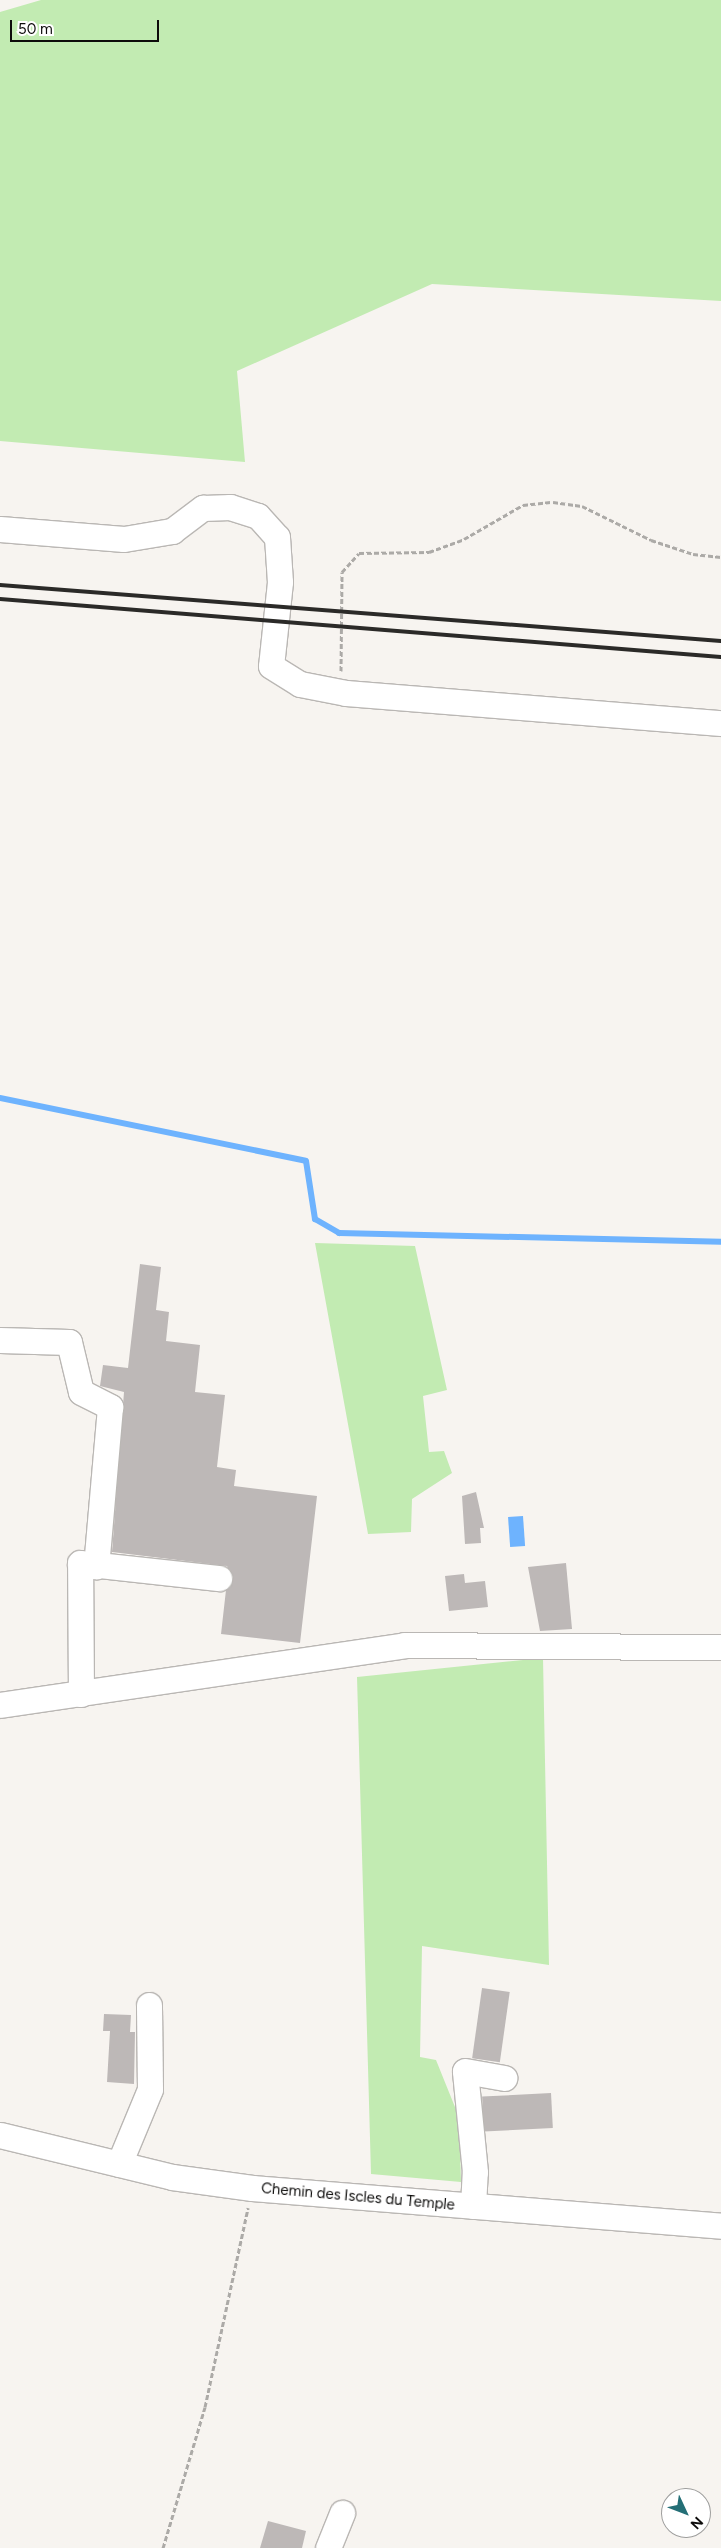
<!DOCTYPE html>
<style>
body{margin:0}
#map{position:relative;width:721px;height:2548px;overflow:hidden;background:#f7f4f0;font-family:Figtree,sans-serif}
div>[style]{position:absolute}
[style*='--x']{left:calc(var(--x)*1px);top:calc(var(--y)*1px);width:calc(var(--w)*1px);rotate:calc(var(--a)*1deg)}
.green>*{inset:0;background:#c2ebb2}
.water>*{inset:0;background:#6eb3fe;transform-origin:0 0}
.stream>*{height:6px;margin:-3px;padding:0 3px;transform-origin:3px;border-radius:3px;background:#6eb3fe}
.building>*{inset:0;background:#bdb8b7;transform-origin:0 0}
.path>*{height:3px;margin-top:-1.5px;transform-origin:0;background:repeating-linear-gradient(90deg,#acaaa7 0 5px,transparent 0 7.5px)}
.roads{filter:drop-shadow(1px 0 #bab7b4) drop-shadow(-1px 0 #bab7b4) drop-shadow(0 1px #bab7b4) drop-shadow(0 -1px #bab7b4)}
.minor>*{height:25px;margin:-12.5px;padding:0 12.5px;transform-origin:12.5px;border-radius:12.5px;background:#fff}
.rail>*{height:4px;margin:-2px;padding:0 2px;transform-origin:2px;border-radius:2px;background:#2b2a28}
span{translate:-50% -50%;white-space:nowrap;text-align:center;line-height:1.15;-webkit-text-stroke:4px #fff;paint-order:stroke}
.street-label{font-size:15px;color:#0d0c0b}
.north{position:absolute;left:661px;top:2488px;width:50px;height:50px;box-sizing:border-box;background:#fff;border:1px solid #9e9e9d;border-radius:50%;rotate:133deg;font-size:14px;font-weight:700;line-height:20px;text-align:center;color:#0d0c0b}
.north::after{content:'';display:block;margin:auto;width:18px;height:22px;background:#246f76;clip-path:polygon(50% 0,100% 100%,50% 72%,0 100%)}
.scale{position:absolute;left:10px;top:20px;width:149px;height:22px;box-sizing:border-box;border:2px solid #0d0c0b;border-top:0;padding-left:6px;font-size:15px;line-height:18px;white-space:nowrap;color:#0d0c0b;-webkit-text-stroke:4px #fff;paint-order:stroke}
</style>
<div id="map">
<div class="green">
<div style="clip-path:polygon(41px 0,721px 0,721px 301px,432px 284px,237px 371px,245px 462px,0 441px,0 12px)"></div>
<div style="clip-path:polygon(315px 1243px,415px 1246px,447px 1390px,423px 1396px,429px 1452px,444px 1451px,452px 1473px,412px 1499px,411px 1532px,368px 1534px)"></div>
<div style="clip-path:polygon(543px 1658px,549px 1965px,422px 1946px,420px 2057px,436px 2060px,459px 2117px,461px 2182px,371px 2174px,357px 1677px)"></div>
</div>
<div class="water">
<div style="left:523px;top:1516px;width:30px;height:15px;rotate:86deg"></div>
</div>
<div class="stream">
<div style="--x:0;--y:1098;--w:312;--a:11.6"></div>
<div style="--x:306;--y:1161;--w:59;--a:81.2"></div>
<div style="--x:315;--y:1219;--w:28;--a:30"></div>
<div style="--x:339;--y:1233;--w:382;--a:1.3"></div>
</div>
<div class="building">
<div style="clip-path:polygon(140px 1264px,161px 1267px,156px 1310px,169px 1312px,166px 1341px,200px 1345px,195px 1392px,225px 1395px,217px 1467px,236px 1470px,234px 1486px,317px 1496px,300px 1643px,221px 1634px,226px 1590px,233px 1579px,227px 1566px,112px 1552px,124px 1392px,100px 1386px,103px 1365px,128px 1368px)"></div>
<div style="clip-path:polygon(476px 1492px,484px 1528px,480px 1528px,481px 1543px,465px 1544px,462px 1496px)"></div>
<div style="clip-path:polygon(566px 1563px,572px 1629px,540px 1631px,528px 1567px)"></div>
<div style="clip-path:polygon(464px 1574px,465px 1583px,485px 1581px,488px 1607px,449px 1611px,445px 1576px)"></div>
<div style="left:482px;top:1988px;width:28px;height:71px;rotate:8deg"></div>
<div style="clip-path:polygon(104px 2014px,131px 2015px,130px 2032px,135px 2032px,134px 2084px,107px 2082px,110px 2031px,103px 2031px)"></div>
<div style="left:551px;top:2093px;width:35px;height:69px;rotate:87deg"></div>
<div style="clip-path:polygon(268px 2521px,306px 2531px,302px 2548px,260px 2548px)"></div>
</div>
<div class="path">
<div style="--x:341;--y:671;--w:99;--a:-89.4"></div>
<div style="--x:342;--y:572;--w:25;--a:-48"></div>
<div style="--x:359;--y:553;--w:70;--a:-0.8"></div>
<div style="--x:429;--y:552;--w:37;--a:-20"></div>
<div style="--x:464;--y:539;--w:68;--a:-30"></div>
<div style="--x:523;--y:505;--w:30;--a:-6"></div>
<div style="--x:553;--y:502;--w:29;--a:8"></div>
<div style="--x:582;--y:506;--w:77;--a:26.2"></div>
<div style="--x:651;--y:540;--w:44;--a:18.4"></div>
<div style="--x:693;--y:554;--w:28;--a:6"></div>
<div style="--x:163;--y:2548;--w:147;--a:-73.4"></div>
<div style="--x:205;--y:2407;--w:204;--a:-77.8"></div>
</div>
<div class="roads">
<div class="minor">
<div style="--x:0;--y:529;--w:124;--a:4.6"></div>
<div style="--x:124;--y:539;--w:49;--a:-9.5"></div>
<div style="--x:172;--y:531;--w:39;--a:-37"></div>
<div style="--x:203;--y:508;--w:27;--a:-2"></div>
<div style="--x:230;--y:507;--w:29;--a:18"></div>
<div style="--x:258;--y:516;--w:28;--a:48"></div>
<div style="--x:277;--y:537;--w:45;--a:86.2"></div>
<div style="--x:280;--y:582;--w:84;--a:96.1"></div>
<div style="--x:271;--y:666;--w:34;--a:32"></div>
<div style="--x:300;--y:684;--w:47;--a:11.1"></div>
<div style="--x:346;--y:693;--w:376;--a:4.6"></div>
<div style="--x:0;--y:1340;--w:69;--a:1.7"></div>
<div style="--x:69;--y:1342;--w:51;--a:76.5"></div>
<div style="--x:81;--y:1392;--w:33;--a:27"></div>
<div style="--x:110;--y:1407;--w:160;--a:95"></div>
<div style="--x:81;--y:1694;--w:131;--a:-90.4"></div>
<div style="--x:80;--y:1563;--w:140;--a:6.2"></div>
<div style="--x:0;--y:1705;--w:408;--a:-8.4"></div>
<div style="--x:404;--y:1645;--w:317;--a:0.4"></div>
<div style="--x:0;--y:2135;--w:177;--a:13.7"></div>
<div style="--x:172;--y:2177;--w:81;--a:7.8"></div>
<div style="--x:252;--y:2188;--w:471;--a:4.6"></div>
<div style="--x:119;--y:2164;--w:81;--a:-67.5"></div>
<div style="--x:150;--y:2089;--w:84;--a:-90.7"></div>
<div style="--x:473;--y:2206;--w:34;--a:-87"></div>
<div style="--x:475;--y:2172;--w:101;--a:-95.7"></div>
<div style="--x:465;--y:2071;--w:40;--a:10"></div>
<div style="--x:328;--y:2548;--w:38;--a:-68"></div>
</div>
</div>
<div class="rail">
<div style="--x:0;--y:585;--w:723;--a:4.44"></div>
<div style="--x:0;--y:599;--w:723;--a:4.6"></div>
</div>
<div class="street-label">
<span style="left:358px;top:2197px;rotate:5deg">Chemin des Iscles du Temple</span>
</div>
<div class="north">N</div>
<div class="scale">50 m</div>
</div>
